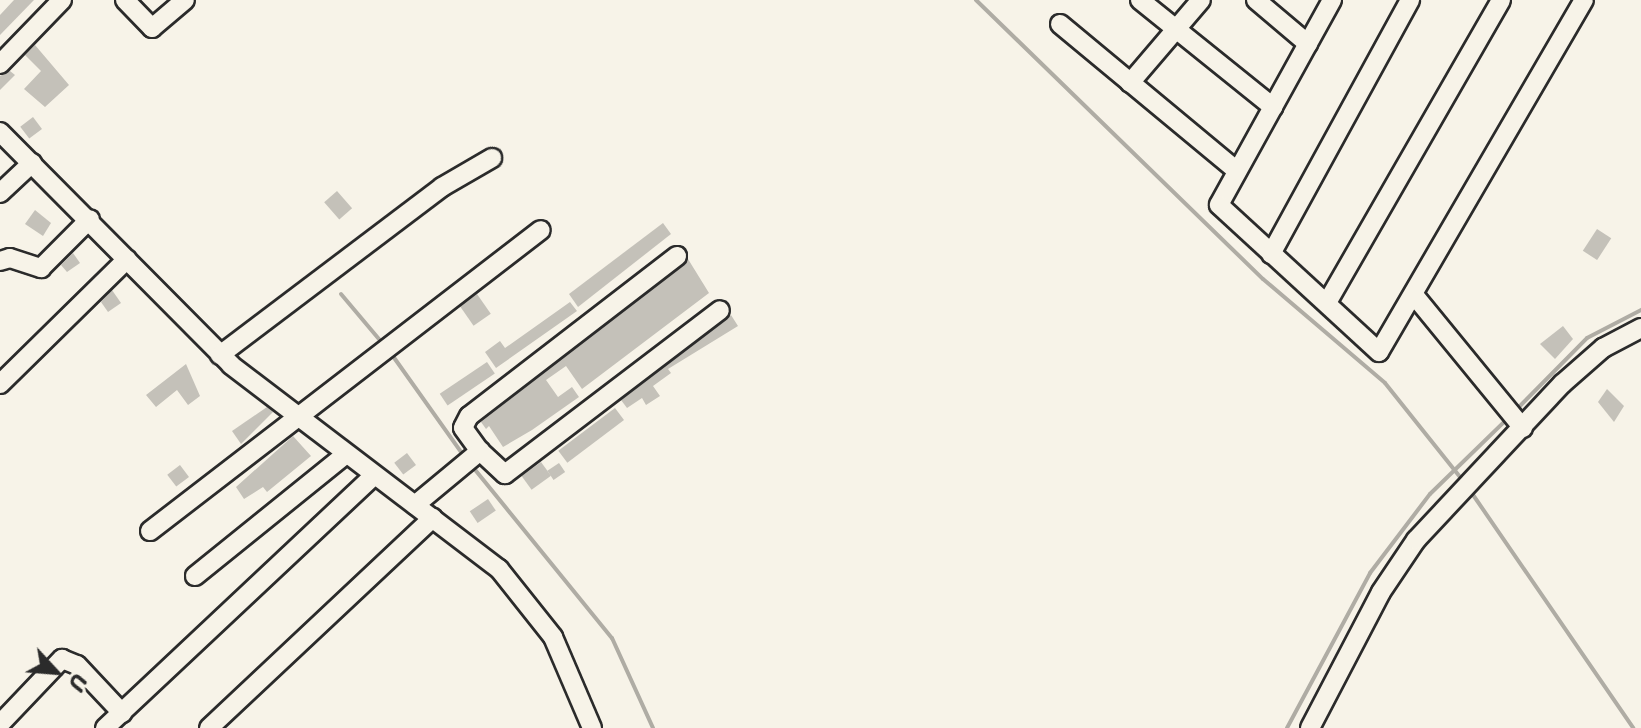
<!DOCTYPE html>
<style>
body{margin:0}
#map{position:relative;width:1641px;height:728px;overflow:hidden;background:#f7f3e8;font-family:Sriracha,sans-serif}
div>[style]{position:absolute}
[style*='--x']{left:calc(var(--x)*1px);top:calc(var(--y)*1px);width:calc(var(--w)*1px);rotate:calc(var(--a)*1deg)}
.stream>*{height:4px;margin:-2px;padding:0 2px;transform-origin:2px;border-radius:2px;background:#afaca4}
.building>*{inset:0;background:#c4c1b9;transform-origin:0 0}
.roads{filter:drop-shadow(2px 0 #2b2b2b) drop-shadow(-2px 0 #2b2b2b) drop-shadow(0 2px #2b2b2b) drop-shadow(0 -2px #2b2b2b)}
.minor>*{height:18px;margin:-9px;padding:0 9px;transform-origin:9px;border-radius:9px;background:#f7f3e8}
span{translate:-50% -50%;white-space:nowrap;text-align:center;line-height:1.15;-webkit-text-stroke:7px #f7f3e8;paint-order:stroke}
.north{position:absolute;left:16px;top:632px;width:80px;height:80px;-webkit-text-stroke:6px #f7f3e8;paint-order:stroke;rotate:116deg;font-size:22px;font-weight:700;line-height:32px;text-align:center;color:#2b2b2b}
.north::after{content:'';display:block;margin:auto;width:28px;height:36px;background:#2b2b2b;clip-path:polygon(50% 0,100% 100%,50% 72%,0 100%)}
</style>
<div id="map">
<div class="stream">
<div style="--x:976;--y:0;--w:400;--a:44.2"></div>
<div style="--x:1263;--y:279;--w:160;--a:40.4"></div>
<div style="--x:1385;--y:383;--w:127;--a:51.4"></div>
<div style="--x:341;--y:294;--w:67;--a:49.9"></div>
<div style="--x:390;--y:352;--w:128;--a:54.6"></div>
<div style="--x:1516;--y:410;--w:101;--a:-45.4"></div>
<div style="--x:1587;--y:338;--w:61;--a:-27.4"></div>
<div style="--x:472;--y:466;--w:222;--a:50.9"></div>
<div style="--x:612;--y:638;--w:99;--a:65.5"></div>
<div style="--x:1469;--y:489;--w:290;--a:55.5"></div>
<div style="--x:1287;--y:728;--w:176;--a:-61.8"></div>
<div style="--x:1370;--y:573;--w:99;--a:-52.8"></div>
<div style="--x:1430;--y:494;--w:107;--a:-44.2"></div>
</div>
<div class="building">
<div style="clip-path:polygon(14px 0,34px 0,0 35px,0 15px)"></div>
<div style="clip-path:polygon(35px 45px,69px 85px,45px 107px,24px 89px,41px 71px,25px 55px)"></div>
<div style="clip-path:polygon(10px 71px,15px 75px,0 90px,0 76px)"></div>
<div style="left:33px;top:117px;width:15px;height:16px;rotate:53deg"></div>
<div style="left:337px;top:191px;width:23px;height:17px;rotate:49deg"></div>
<div style="clip-path:polygon(35px 210px,51px 223px,43px 236px,25px 224px)"></div>
<div style="clip-path:polygon(663px 223px,671px 234px,578px 307px,569px 294px)"></div>
<div style="left:1597px;top:229px;width:17px;height:26px;rotate:33deg"></div>
<div style="clip-path:polygon(73px 253px,80px 263px,67px 272px,61px 265px)"></div>
<div style="clip-path:polygon(688px 259px,709px 293px,582px 389px,566px 366px,546px 380px,558px 397px,572px 387px,579px 397px,532px 430px,503px 447px,489px 426px,486px 429px,481px 422px)"></div>
<div style="clip-path:polygon(112px 290px,121px 303px,108px 312px,101px 302px)"></div>
<div style="left:477px;top:294px;width:24px;height:21px;rotate:55deg"></div>
<div style="clip-path:polygon(570px 302px,577px 311px,496px 368px,485px 352px,500px 341px,505px 348px)"></div>
<div style="clip-path:polygon(731px 315px,738px 326px,668px 369px,671px 373px,653px 386px,660px 396px,646px 405px,642px 398px,627px 408px,621px 400px)"></div>
<div style="clip-path:polygon(1563px 326px,1573px 339px,1555px 359px,1540px 344px)"></div>
<div style="left:487px;top:362px;width:14px;height:57px;rotate:56deg"></div>
<div style="clip-path:polygon(186px 364px,200px 396px,188px 405px,177px 390px,156px 407px,146px 395px)"></div>
<div style="clip-path:polygon(1607px 389px,1624px 406px,1614px 422px,1598px 402px)"></div>
<div style="clip-path:polygon(267px 407px,273px 412px,241px 444px,232px 431px)"></div>
<div style="left:615px;top:408px;width:15px;height:71px;rotate:53deg"></div>
<div style="clip-path:polygon(293px 436px,311px 456px,267px 492px,263px 487px,244px 499px,236px 487px)"></div>
<div style="left:407px;top:453px;width:15px;height:16px;rotate:53deg"></div>
<div style="left:541px;top:462px;width:17px;height:24px;rotate:54deg"></div>
<div style="left:559px;top:463px;width:11px;height:14px;rotate:56deg"></div>
<div style="left:180px;top:465px;width:15px;height:16px;rotate:53deg"></div>
<div style="left:488px;top:499px;width:14px;height:22px;rotate:56deg"></div>
</div>
<div class="roads">
<div class="minor">
<div style="--x:125;--y:0;--w:39;--a:46"></div>
<div style="--x:152;--y:28;--w:43;--a:-40.3"></div>
<div style="--x:1140;--y:0;--w:171;--a:38.8"></div>
<div style="--x:1256;--y:0;--w:68;--a:40.2"></div>
<div style="--x:1332;--y:0;--w:234;--a:118.9"></div>
<div style="--x:1219;--y:205;--w:217;--a:42.6"></div>
<div style="--x:1379;--y:352;--w:407;--a:-59.8"></div>
<div style="--x:1060;--y:24;--w:230;--a:39.7"></div>
<div style="--x:0;--y:64;--w:89;--a:-45.9"></div>
<div style="--x:1130;--y:83;--w:109;--a:-49.5"></div>
<div style="--x:0;--y:132;--w:328;--a:45.2"></div>
<div style="--x:231;--y:365;--w:337;--a:37.3"></div>
<div style="--x:499;--y:569;--w:87;--a:51.5"></div>
<div style="--x:553;--y:637;--w:99;--a:66.8"></div>
<div style="--x:0;--y:193;--w:44;--a:-43.2"></div>
<div style="--x:1271;--y:254;--w:290;--a:-61.3"></div>
<div style="--x:677;--y:256;--w:262;--a:142.4"></div>
<div style="--x:469;--y:416;--w:13;--a:117"></div>
<div style="--x:463;--y:428;--w:29;--a:54"></div>
<div style="--x:480;--y:451;--w:34;--a:43"></div>
<div style="--x:505;--y:474;--w:270;--a:-37.3"></div>
<div style="--x:0;--y:261;--w:10;--a:-17"></div>
<div style="--x:10;--y:258;--w:33;--a:18"></div>
<div style="--x:41;--y:268;--w:69;--a:-45"></div>
<div style="--x:1414;--y:295;--w:172;--a:50.7"></div>
<div style="--x:1328;--y:301;--w:347;--a:-60.1"></div>
<div style="--x:220;--y:355;--w:278;--a:-37.1"></div>
<div style="--x:442;--y:187;--w:58;--a:-30.1"></div>
<div style="--x:0;--y:384;--w:178;--a:-44.5"></div>
<div style="--x:415;--y:505;--w:85;--a:-39.7"></div>
<div style="--x:150;--y:531;--w:493;--a:-37.6"></div>
<div style="--x:195;--y:576;--w:193;--a:-38.9"></div>
<div style="--x:0;--y:724;--w:90;--a:-46.4"></div>
<div style="--x:62;--y:659;--w:16;--a:22"></div>
<div style="--x:77;--y:665;--w:66;--a:46.8"></div>
<div style="--x:105;--y:728;--w:368;--a:-43.2"></div>
<div style="--x:209;--y:728;--w:307;--a:-43.2"></div>
<div style="--x:1310;--y:728;--w:153;--a:-62.4"></div>
<div style="--x:1381;--y:592;--w:63;--a:-56.1"></div>
<div style="--x:1416;--y:540;--w:214;--a:-46.9"></div>
<div style="--x:1562;--y:384;--w:55;--a:-41.3"></div>
<div style="--x:1603;--y:348;--w:43;--a:-27.8"></div>
</div>
</div>
<div class="north">U</div>
</div>
